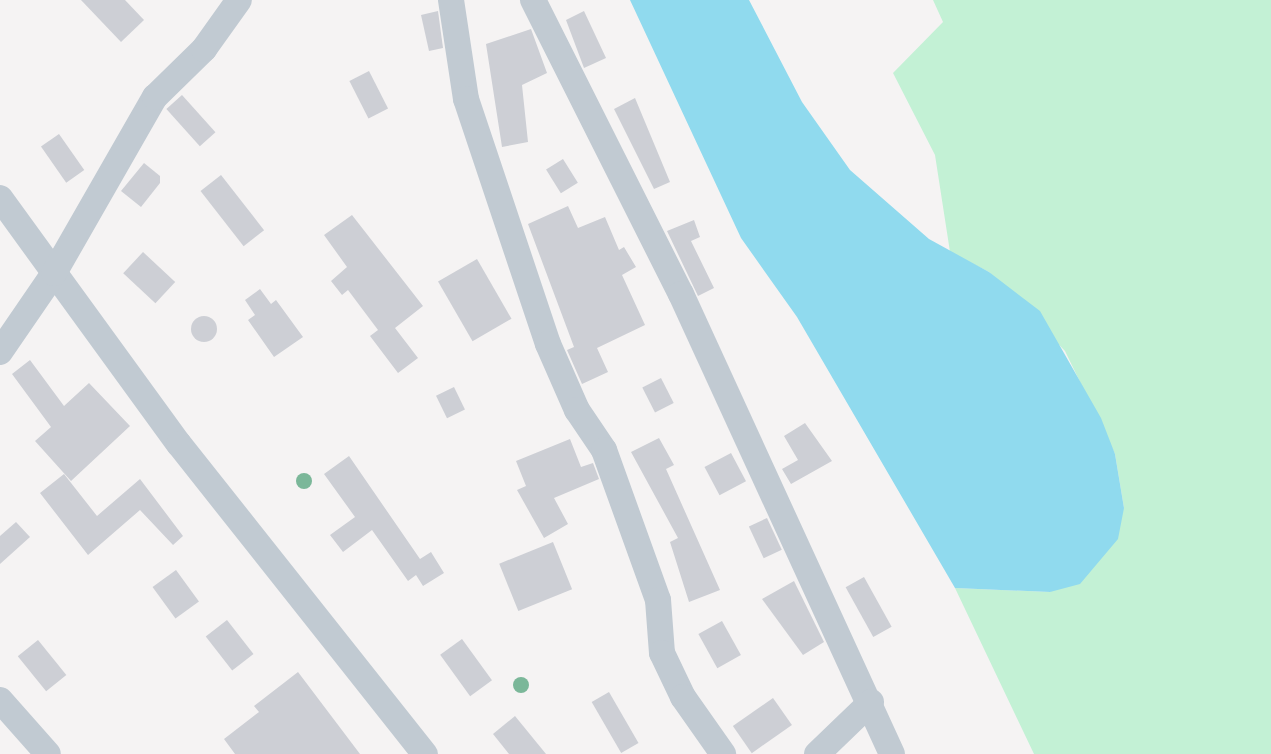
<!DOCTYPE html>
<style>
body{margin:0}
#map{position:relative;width:1271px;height:754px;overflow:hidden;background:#f5f3f3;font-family:"Space Grotesk",sans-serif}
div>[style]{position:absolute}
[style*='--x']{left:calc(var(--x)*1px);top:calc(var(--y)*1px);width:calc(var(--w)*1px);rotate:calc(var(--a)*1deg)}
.green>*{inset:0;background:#c3f1d5}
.water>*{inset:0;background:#90daee}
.building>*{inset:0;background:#cdcfd5;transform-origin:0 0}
.round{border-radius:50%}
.minor>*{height:26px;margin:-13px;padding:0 13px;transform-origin:13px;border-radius:13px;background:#c1cad2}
.trees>*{width:16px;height:16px;margin:-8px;border-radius:50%;background:#7bb799}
span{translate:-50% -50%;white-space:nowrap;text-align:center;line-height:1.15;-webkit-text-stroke:4.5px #fff;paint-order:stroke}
</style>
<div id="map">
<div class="green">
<div style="clip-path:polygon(933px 0,1271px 0,1271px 754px,1034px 754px,955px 588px,1050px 592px,1124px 508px,1115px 454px,1065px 351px,989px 272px,950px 252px,935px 155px,893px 73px,943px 22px)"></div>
</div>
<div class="water">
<div style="clip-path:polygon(630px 0,749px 0,802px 102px,850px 170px,929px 239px,989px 272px,1040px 311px,1101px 418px,1115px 454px,1124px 508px,1118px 539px,1080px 584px,1050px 592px,955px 588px,797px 317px,741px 238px)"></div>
</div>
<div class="building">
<div style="clip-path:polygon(81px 0,125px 0,144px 20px,121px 42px)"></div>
<div style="clip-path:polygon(438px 11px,443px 48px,429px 51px,421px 15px)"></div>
<div style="clip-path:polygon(584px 11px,606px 58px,584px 68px,566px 20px)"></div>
<div style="clip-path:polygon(531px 29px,547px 73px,522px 85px,528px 142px,502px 147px,486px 44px)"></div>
<div style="left:369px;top:71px;width:42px;height:22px;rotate:63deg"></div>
<div style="left:182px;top:95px;width:50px;height:21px;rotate:48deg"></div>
<div style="clip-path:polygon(635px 98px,670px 182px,654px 189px,614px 109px)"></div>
<div style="left:59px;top:134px;width:44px;height:22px;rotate:55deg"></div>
<div style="left:563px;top:159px;width:28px;height:20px;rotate:58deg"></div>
<div style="clip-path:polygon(144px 163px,160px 176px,160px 183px,141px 207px,121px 191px)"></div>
<div style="left:221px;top:175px;width:70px;height:26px;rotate:52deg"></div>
<div style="clip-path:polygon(568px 206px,578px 228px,605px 217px,619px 250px,624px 247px,636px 267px,622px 275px,645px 325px,597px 348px,608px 372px,582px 384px,567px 350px,574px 347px,528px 224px)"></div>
<div style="clip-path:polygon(352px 215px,423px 306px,395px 328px,418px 358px,398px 373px,370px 336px,378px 330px,348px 290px,342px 295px,331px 281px,347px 267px,324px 235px)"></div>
<div style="clip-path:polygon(694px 220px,700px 237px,691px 241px,714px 288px,698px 296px,667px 231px)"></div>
<div style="left:143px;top:252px;width:44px;height:29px;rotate:43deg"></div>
<div style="left:477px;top:259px;width:69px;height:45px;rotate:60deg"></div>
<div style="clip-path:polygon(260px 289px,271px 304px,276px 300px,303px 337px,274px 357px,248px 320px,255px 315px,245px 300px)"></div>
<div class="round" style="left:191px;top:316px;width:26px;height:26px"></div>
<div style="clip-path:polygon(30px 360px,64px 406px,89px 383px,130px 426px,71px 481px,35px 441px,51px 427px,12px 374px)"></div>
<div style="left:661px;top:378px;width:28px;height:21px;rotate:63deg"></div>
<div style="left:454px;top:387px;width:25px;height:20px;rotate:64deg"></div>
<div style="clip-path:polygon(805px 423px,832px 461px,791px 484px,782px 469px,798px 460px,784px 436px)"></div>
<div style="clip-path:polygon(659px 438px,674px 465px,666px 469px,720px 590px,689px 602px,670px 542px,678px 538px,631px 452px)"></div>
<div style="clip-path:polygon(570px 439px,581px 467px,593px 463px,599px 479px,554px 498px,568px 524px,544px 538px,517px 490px,526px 486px,516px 461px)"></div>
<div style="left:731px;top:453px;width:32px;height:30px;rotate:62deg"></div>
<div style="clip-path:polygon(349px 456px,420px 559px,431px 552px,444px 573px,423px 586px,416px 575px,408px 581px,372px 530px,343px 552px,330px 535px,355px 517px,324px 474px)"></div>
<div style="clip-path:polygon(64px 474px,97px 516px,140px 479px,183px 536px,173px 545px,140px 510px,88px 555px,40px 493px)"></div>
<div style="left:767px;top:518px;width:35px;height:20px;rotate:65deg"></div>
<div style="clip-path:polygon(16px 522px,30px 537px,0 564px,0 536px)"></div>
<div style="left:553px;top:542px;width:51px;height:58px;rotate:68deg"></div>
<div style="left:176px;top:570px;width:39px;height:29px;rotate:54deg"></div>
<div style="left:864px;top:577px;width:57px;height:21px;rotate:61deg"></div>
<div style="clip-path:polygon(794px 581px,824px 642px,803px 655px,762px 599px)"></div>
<div style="left:227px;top:620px;width:43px;height:27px;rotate:52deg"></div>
<div style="left:722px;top:621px;width:39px;height:27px;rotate:61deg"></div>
<div style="left:462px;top:639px;width:51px;height:27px;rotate:54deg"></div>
<div style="left:38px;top:640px;width:45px;height:26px;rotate:51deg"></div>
<div style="clip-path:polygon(298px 672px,360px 754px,235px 754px,224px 739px,259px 712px,254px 706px)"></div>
<div style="left:609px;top:692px;width:59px;height:20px;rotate:60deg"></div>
<div style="left:773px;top:698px;width:33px;height:49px;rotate:55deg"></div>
<div style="clip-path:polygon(515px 716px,546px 754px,509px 754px,493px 734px)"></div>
</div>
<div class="minor">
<div style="--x:451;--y:0;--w:100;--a:81.4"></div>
<div style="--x:466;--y:99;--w:258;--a:71.5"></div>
<div style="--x:548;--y:344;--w:72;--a:66.3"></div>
<div style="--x:577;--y:410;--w:48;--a:56"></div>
<div style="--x:604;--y:450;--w:159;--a:70.2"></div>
<div style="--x:658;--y:600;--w:53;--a:85.7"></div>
<div style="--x:662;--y:653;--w:49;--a:64.5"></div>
<div style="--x:683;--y:697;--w:70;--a:54.9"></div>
<div style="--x:533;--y:0;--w:329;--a:63.3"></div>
<div style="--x:681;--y:294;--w:506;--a:65.36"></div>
<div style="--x:0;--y:198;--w:304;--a:54"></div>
<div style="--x:179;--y:444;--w:396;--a:51.6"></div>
<div style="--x:0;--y:352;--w:96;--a:-55.6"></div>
<div style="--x:54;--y:273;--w:203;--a:-60.2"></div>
<div style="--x:155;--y:97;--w:69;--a:-44.4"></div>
<div style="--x:204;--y:49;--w:60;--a:-54.5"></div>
<div style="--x:0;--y:700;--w:72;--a:48.4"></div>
<div style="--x:817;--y:754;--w:75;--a:-43.9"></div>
</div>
<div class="trees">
<div style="left:304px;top:481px"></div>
<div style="left:521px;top:685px"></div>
</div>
</div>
